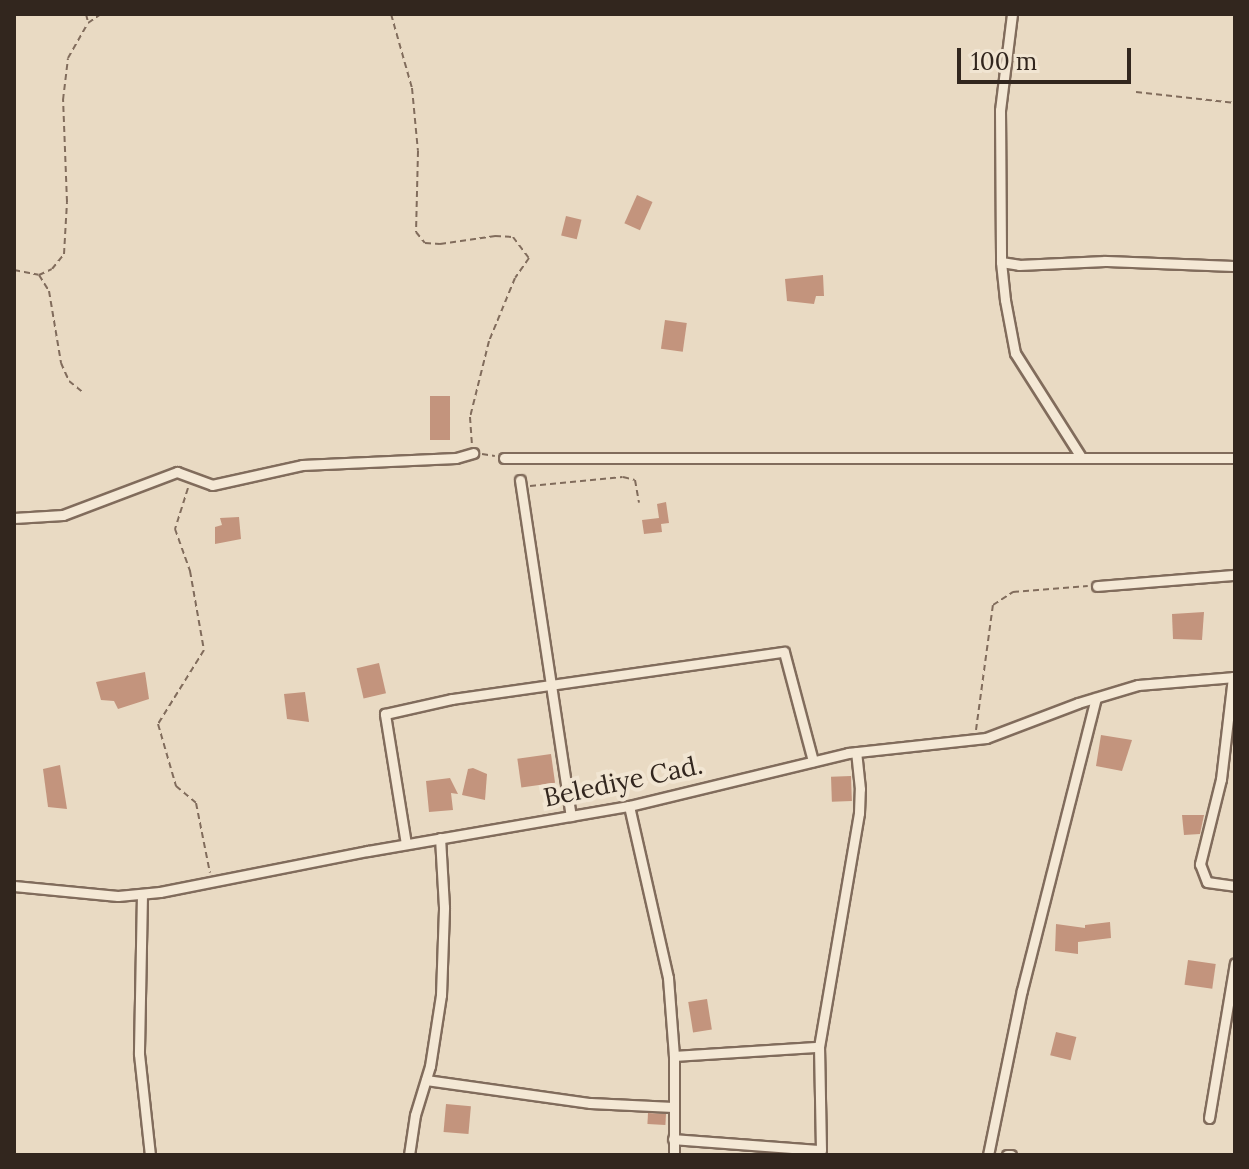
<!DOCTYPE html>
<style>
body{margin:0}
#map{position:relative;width:1249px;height:1169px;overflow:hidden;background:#e9dac3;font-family:Lora,serif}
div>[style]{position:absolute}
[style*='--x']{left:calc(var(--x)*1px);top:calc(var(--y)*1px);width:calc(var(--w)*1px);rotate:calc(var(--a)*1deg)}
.building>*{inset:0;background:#c3947d;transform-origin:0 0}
.path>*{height:2px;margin-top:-1px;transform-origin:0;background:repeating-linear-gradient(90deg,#816c5c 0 6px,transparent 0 10px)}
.roads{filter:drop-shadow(2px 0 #816c5c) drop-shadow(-2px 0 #816c5c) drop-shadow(0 2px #816c5c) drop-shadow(0 -2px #816c5c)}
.minor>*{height:9px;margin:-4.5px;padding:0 4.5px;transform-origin:4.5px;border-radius:4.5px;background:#f4e8d5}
span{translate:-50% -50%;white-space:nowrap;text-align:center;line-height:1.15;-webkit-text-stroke:8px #f1e5d2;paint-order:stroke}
.street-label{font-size:26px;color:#32261e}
.frame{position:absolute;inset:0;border:16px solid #32261e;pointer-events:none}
.scale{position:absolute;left:957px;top:48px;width:174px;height:36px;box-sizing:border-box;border:4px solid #32261e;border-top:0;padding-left:10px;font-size:24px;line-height:28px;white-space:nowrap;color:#32261e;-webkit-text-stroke:6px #f1e5d2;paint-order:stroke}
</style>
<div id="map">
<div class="building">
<div style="left:637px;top:195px;width:17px;height:31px;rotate:24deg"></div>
<div style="left:566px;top:216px;width:16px;height:20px;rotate:14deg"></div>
<div style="clip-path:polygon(823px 275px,824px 296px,816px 296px,814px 304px,787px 301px,785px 279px)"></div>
<div style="left:665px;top:320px;width:22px;height:29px;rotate:8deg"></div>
<div style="left:430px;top:396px;width:20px;height:44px"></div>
<div style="clip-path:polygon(666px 502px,669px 523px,661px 524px,662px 532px,644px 534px,642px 520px,659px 518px,657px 504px)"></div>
<div style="clip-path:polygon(239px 517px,241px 539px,215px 544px,215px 527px,222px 525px,220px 518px)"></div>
<div style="clip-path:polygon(1204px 612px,1202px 640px,1173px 639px,1172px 614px)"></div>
<div style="left:379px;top:663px;width:31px;height:23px;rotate:77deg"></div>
<div style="clip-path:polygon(145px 672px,149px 699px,118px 709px,114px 701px,101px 700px,96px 682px)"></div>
<div style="clip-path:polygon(305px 692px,309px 722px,287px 719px,284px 694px)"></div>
<div style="clip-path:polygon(1101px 735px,1132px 740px,1122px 771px,1096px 766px)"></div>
<div style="left:551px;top:754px;width:29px;height:34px;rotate:82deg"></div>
<div style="clip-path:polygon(60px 765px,67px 809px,48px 807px,43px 769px)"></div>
<div style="clip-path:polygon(473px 768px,487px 774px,485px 800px,462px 795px,468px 769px)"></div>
<div style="left:851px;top:776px;width:25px;height:20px;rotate:88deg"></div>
<div style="clip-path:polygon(450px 778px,458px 794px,451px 793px,453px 810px,429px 812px,426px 781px)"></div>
<div style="clip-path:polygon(1182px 815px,1204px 815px,1200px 834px,1184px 835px)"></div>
<div style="clip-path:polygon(1110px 922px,1111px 938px,1078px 942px,1078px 954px,1055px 951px,1056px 924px,1085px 928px,1085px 925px)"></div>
<div style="left:1188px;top:960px;width:28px;height:25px;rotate:8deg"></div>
<div style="left:707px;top:999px;width:31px;height:19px;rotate:81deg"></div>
<div style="left:1056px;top:1032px;width:21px;height:24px;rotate:14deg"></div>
<div style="left:446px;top:1104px;width:25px;height:28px;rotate:5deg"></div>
<div style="left:648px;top:1113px;width:18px;height:11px;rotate:3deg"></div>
</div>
<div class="path">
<div style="--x:86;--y:14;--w:8;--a:76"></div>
<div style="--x:391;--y:14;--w:77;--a:74.2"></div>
<div style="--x:412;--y:88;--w:63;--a:84.6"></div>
<div style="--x:418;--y:151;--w:81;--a:91.4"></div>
<div style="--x:416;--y:232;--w:14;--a:51"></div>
<div style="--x:425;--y:243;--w:15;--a:4"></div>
<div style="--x:440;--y:244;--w:56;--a:-8.3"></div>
<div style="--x:495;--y:236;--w:18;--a:3"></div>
<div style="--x:513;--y:237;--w:26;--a:53"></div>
<div style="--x:529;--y:258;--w:24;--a:125"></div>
<div style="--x:515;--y:278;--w:68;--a:112.4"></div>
<div style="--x:489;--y:341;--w:78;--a:104"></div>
<div style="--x:470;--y:417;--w:27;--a:86"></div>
<div style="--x:1136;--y:92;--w:100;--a:6.3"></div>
<div style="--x:14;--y:270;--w:25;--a:11"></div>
<div style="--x:39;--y:275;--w:19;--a:58"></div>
<div style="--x:49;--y:291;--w:73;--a:80.5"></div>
<div style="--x:61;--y:363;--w:20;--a:66"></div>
<div style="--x:69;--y:381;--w:19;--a:39"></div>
<div style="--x:39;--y:275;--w:14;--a:-25"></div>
<div style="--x:52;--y:269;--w:19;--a:-51"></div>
<div style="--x:64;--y:254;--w:52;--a:-86.7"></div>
<div style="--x:67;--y:202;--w:102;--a:-92.2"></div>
<div style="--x:63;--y:100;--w:42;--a:-83.2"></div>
<div style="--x:68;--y:58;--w:40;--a:-60.3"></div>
<div style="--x:88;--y:23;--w:16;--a:-35"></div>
<div style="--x:482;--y:454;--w:13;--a:9"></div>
<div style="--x:530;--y:486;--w:93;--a:-5.5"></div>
<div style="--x:623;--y:477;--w:12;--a:14"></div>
<div style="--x:635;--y:480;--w:23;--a:80"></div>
<div style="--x:188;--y:488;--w:43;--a:107.6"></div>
<div style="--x:175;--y:529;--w:45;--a:70.3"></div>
<div style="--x:190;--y:571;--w:80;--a:80"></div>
<div style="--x:204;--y:650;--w:87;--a:121.9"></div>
<div style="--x:158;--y:724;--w:65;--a:73.8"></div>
<div style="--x:176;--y:786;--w:26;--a:40"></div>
<div style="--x:196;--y:803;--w:71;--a:78.7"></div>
<div style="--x:976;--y:730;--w:126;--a:-82.3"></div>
<div style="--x:993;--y:605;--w:24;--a:-33"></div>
<div style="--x:1013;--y:592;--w:75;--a:-4.6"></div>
</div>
<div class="roads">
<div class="minor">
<div style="--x:1012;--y:14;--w:97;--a:97.1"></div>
<div style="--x:1000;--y:110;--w:152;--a:89.6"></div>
<div style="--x:1001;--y:262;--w:38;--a:84"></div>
<div style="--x:1005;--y:300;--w:54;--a:79.3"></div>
<div style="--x:1015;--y:353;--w:123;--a:57.6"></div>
<div style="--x:1001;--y:262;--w:18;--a:9"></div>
<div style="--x:1019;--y:265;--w:86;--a:-2.7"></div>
<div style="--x:1105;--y:261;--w:130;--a:2.2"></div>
<div style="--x:504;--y:458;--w:731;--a:0"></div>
<div style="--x:520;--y:480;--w:340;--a:81.4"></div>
<div style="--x:14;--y:518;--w:49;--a:-3.5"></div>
<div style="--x:63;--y:515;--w:122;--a:-20.7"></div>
<div style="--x:177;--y:472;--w:37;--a:20"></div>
<div style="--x:212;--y:485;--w:92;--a:-12.5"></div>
<div style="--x:302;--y:465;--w:154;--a:-2.6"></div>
<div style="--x:456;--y:458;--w:18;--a:-16"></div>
<div style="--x:1097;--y:586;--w:138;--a:-4.6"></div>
<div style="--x:1233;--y:677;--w:103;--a:96.7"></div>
<div style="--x:1221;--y:779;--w:88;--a:103.9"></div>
<div style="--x:1200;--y:864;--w:19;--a:69"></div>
<div style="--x:1207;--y:882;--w:28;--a:8"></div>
<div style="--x:629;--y:806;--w:176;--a:77.2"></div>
<div style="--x:668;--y:978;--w:78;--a:85.6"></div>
<div style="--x:674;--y:1056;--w:99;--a:90"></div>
<div style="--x:406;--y:844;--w:132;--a:-99.2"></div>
<div style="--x:385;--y:714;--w:69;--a:-12.6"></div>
<div style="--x:452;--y:699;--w:335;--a:-8.1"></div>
<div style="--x:784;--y:652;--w:113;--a:75.1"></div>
<div style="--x:14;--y:886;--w:104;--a:5.5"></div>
<div style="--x:118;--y:896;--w:42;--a:-5.4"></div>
<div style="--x:160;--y:892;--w:212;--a:-11.2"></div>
<div style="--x:368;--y:851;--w:265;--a:-9.8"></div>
<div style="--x:629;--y:806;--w:225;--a:-13.6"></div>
<div style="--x:848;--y:753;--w:139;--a:-6.2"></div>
<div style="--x:986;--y:738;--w:98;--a:-20.8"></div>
<div style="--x:1078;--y:703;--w:63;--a:-16.7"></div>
<div style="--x:1138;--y:685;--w:97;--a:-4.7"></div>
<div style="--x:142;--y:894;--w:160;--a:91.1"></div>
<div style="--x:139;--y:1054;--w:102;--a:83.8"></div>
<div style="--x:674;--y:1056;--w:145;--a:-3.6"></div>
<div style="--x:426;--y:1080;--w:166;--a:8"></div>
<div style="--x:590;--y:1103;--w:83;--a:2.8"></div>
<div style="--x:1209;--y:1118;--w:157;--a:-80.5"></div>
<div style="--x:673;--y:1139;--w:148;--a:4.3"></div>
<div style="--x:821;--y:1150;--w:103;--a:-91.1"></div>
<div style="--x:819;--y:1047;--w:237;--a:-80.3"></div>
<div style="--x:859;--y:813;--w:24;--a:-88"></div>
<div style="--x:860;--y:789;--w:37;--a:-96"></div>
<div style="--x:409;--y:1155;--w:40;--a:-81.5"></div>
<div style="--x:415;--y:1115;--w:51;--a:-73"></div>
<div style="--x:430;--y:1066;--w:72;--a:-81.2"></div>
<div style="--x:441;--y:995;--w:88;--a:-88"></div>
<div style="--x:444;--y:907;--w:69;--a:-93.3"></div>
<div style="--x:988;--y:1155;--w:168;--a:-78.4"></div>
<div style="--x:1022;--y:990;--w:301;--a:-75.8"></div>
<div style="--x:1007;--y:1155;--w:4;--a:0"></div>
</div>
</div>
<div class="street-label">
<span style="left:623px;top:781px;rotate:-12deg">Belediye Cad.</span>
</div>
<div class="frame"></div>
<div class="scale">100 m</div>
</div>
